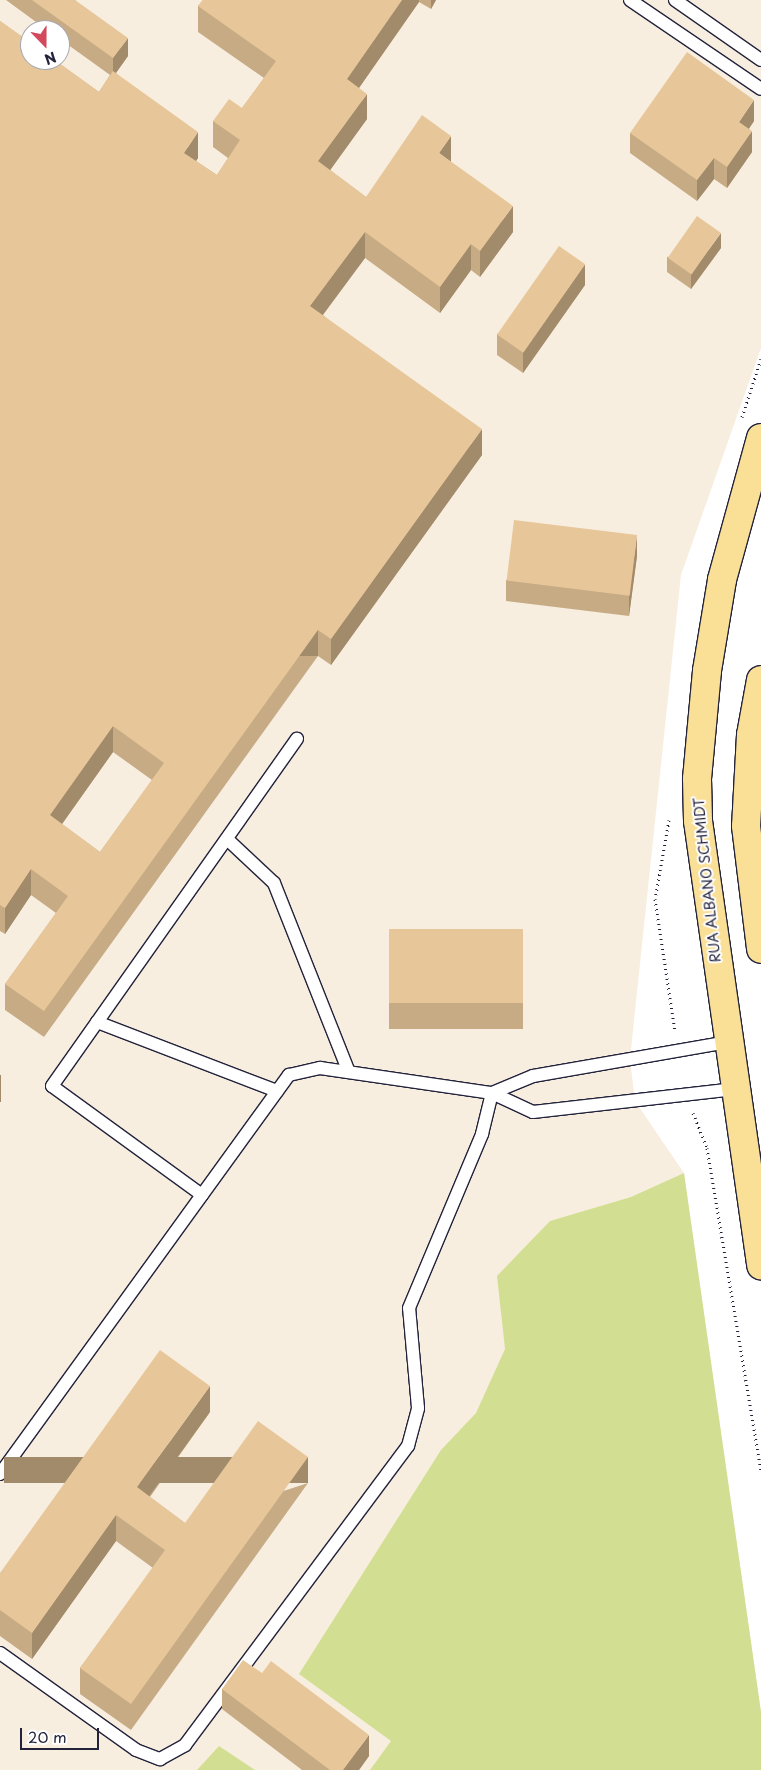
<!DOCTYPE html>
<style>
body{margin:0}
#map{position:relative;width:761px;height:1770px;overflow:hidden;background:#fff;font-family:"Playpen Sans",sans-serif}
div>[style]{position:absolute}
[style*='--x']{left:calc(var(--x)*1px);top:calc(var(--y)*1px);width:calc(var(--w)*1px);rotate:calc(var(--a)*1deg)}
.built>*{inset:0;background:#f8eee0}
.green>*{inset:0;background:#d2df93}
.path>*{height:3px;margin-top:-1.5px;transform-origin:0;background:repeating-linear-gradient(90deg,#22223b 0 1px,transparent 0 5px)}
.roads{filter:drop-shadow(1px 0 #22223b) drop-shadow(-1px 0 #22223b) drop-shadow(0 1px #22223b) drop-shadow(0 -1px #22223b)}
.service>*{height:12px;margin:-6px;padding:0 6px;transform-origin:6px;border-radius:6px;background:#fff}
.primary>*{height:28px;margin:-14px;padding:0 14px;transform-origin:14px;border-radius:14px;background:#fadf96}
.wall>*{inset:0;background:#c7ab84;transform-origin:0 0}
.shaded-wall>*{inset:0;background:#a28b6b;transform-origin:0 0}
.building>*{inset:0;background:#e7c799;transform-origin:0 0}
span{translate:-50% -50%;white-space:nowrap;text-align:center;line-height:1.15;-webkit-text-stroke:4px #fff;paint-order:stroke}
.street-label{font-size:14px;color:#22223b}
.north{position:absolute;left:20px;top:20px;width:50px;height:50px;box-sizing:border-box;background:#fff;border:1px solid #a7a7b1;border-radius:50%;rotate:158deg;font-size:14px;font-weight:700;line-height:20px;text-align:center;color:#22223b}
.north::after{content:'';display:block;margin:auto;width:18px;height:22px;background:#d1495b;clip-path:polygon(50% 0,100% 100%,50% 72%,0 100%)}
.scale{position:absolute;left:20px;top:1728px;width:79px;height:22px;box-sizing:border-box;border:2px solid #22223b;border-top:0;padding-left:6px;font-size:15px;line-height:18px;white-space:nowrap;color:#22223b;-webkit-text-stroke:4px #fff;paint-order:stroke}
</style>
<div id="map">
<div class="built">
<div style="clip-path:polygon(evenodd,0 0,761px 0,761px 348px,681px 575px,630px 1059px,635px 1101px,684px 1173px,761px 1712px,761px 1770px,0 1770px,0 0,30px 30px,60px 30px,60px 60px,30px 60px,30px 30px)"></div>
</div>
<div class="green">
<div style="clip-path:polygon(684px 1173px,761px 1712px,761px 1770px,370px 1770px,391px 1741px,299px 1674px,441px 1450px,476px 1413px,505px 1349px,497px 1276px,550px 1221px,631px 1197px)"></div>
<div style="clip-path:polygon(219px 1746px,255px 1770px,197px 1770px)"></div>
</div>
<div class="path">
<div style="--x:742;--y:417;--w:61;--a:-71.9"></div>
<div style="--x:669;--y:820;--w:80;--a:100"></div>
<div style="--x:655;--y:899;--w:134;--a:81.4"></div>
<div style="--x:693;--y:1113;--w:38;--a:68"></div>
<div style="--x:707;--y:1148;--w:327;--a:80.5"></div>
</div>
<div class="roads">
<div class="service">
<div style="--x:630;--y:0;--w:158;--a:34.2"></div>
<div style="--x:675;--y:0;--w:105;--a:34.9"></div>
<div style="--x:227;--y:839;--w:64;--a:43.1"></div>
<div style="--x:274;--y:883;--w:203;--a:68.4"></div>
<div style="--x:97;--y:1022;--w:193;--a:21"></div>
<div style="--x:492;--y:1093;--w:44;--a:-22.5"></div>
<div style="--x:533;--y:1076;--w:197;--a:-9.9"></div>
<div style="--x:202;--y:1195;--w:185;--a:-144"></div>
<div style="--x:52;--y:1086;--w:425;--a:-54.8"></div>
<div style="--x:0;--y:1474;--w:493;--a:-54.1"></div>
<div style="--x:289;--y:1075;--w:32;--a:-13"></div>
<div style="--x:320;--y:1068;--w:174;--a:8.3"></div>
<div style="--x:492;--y:1093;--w:45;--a:24.9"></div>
<div style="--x:533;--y:1112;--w:203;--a:-6.5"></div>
<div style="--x:0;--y:1653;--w:167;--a:35.5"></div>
<div style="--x:136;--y:1750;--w:26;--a:21"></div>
<div style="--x:160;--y:1759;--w:29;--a:-29"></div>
<div style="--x:185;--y:1745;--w:373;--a:-53.3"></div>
<div style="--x:408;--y:1446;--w:39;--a:-75"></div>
<div style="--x:418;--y:1408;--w:100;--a:-95.1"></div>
<div style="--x:409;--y:1308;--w:189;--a:-67.2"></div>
<div style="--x:482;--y:1134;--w:42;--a:-76.3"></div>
</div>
<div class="primary">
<div style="--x:761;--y:438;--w:147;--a:105.4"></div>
<div style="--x:722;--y:580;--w:92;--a:99.4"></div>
<div style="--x:707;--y:671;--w:108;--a:95.3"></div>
<div style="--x:697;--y:779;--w:42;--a:88.6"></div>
<div style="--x:698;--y:821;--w:449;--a:81.9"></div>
<div style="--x:761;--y:680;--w:56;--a:100.3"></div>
<div style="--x:751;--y:735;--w:91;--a:93.1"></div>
<div style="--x:746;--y:826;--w:124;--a:83"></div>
</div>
</div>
<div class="wall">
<div style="clip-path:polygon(evenodd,6px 0,75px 0,128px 56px,116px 73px,198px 158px,196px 161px,217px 175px,228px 158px,213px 147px,213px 121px,242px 108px,264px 78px,198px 32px,198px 6px,203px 0,436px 0,431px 9px,419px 2px,359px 88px,367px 119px,330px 170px,366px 197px,451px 162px,513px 232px,480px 277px,471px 270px,440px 313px,365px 258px,323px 315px,482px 455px,331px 665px,318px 656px,44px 1037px,5px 1010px,5px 984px,56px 913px,31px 895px,5px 934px,0 931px,0 21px,99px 92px,110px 75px,60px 39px,60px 30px,47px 30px,6px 0,113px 752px,152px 780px,100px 852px,62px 824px,113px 752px)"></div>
<div style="clip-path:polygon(754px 121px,749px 129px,752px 152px,727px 188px,714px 179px,697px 201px,630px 153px,630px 133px)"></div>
<div style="clip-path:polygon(721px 248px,691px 289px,667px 272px,667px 257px)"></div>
<div style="clip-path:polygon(585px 285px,523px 373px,497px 355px,497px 334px)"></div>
<div style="clip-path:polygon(637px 556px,629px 616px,506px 601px,506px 580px)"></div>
<div style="left:389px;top:929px;width:134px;height:100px"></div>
<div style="clip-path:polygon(210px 1412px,150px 1497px,185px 1523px,308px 1483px,131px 1730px,80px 1694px,80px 1668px,153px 1568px,116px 1541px,32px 1659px,0 1636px,0 1573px)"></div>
<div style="clip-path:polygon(262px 1673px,369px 1756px,359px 1770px,302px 1770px,222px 1709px,222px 1689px)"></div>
</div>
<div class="shaded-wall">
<div style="clip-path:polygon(402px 0,419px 0,419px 2px,347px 105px,347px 79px)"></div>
<div style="clip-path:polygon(431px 0,436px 0,431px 9px)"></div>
<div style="clip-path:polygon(128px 38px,128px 56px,113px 77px,113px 58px)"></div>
<div style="clip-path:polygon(367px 94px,367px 119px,318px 187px,318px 161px)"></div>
<div style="clip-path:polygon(754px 100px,754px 121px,739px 143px,739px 122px)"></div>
<div style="clip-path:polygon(752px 131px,752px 152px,727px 188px,727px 167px)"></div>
<div style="clip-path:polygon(198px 132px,198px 158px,184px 179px,184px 153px)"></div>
<div style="clip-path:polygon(451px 136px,451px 162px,439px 153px)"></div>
<div style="clip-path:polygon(714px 158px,714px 179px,697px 201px,697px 180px)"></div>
<div style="clip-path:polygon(513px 206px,513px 232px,480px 277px,480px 251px)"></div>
<div style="clip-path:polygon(365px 232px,365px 258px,310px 332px,310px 306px)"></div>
<div style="clip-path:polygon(721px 233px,721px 248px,691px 289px,691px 274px)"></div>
<div style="clip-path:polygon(471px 244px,471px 270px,440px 313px,440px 287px)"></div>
<div style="clip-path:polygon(585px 264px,585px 285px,523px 373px,523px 352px)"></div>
<div style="clip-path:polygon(482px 429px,482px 455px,331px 665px,331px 639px)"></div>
<div style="clip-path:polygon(637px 535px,637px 556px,629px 616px,629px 595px)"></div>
<div style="left:318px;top:630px;width:26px;height:469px;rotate:90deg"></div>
<div style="clip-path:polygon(113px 726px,113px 752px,50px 841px,50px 815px)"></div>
<div style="clip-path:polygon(31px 869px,31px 895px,5px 934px,5px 908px)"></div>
<div style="left:1px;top:1075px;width:27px;height:1px;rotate:90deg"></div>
<div style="clip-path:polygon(210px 1386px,210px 1412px,137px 1513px,137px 1487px)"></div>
<div style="left:308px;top:1457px;width:26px;height:304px;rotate:90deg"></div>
<div style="clip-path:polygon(116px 1515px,116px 1541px,32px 1659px,32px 1633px)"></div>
<div style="clip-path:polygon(369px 1735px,369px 1756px,359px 1770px,343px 1770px)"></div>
</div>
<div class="building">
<div style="clip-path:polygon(32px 0,75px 0,128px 38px,113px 58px)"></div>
<div style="clip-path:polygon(evenodd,203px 0,402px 0,347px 79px,367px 94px,318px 161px,366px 197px,422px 115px,451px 136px,439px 153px,513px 206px,480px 251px,471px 244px,440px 287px,365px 232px,310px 306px,482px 429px,331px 639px,318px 630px,44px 1011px,5px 984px,68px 896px,31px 869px,5px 908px,0 905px,0 21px,30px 42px,30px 60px,55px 60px,99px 92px,113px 71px,198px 132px,184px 153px,217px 175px,240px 140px,213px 121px,229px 99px,242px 108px,276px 61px,198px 6px,203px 0,113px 726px,164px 763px,100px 852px,50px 815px,113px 726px)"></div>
<div style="clip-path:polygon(687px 52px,754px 100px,739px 122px,752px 131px,727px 167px,714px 158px,697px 180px,630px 133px)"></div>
<div style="left:697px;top:216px;width:29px;height:51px;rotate:35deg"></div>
<div style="left:559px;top:246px;width:32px;height:108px;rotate:35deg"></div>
<div style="left:514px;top:520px;width:124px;height:61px;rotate:7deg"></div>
<div style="left:389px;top:929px;width:134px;height:74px"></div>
<div style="clip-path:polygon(160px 1350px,210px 1386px,137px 1487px,185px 1523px,258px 1421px,308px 1457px,131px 1704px,80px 1668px,165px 1550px,116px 1515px,32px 1633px,0 1610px,0 1573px)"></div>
<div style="clip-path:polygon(243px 1660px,262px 1673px,271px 1661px,369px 1735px,343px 1770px,330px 1770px,222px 1689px)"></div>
</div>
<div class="street-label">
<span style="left:707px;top:880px;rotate:-96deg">RUA ALBANO SCHMIDT</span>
</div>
<div class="north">N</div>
<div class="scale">20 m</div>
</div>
